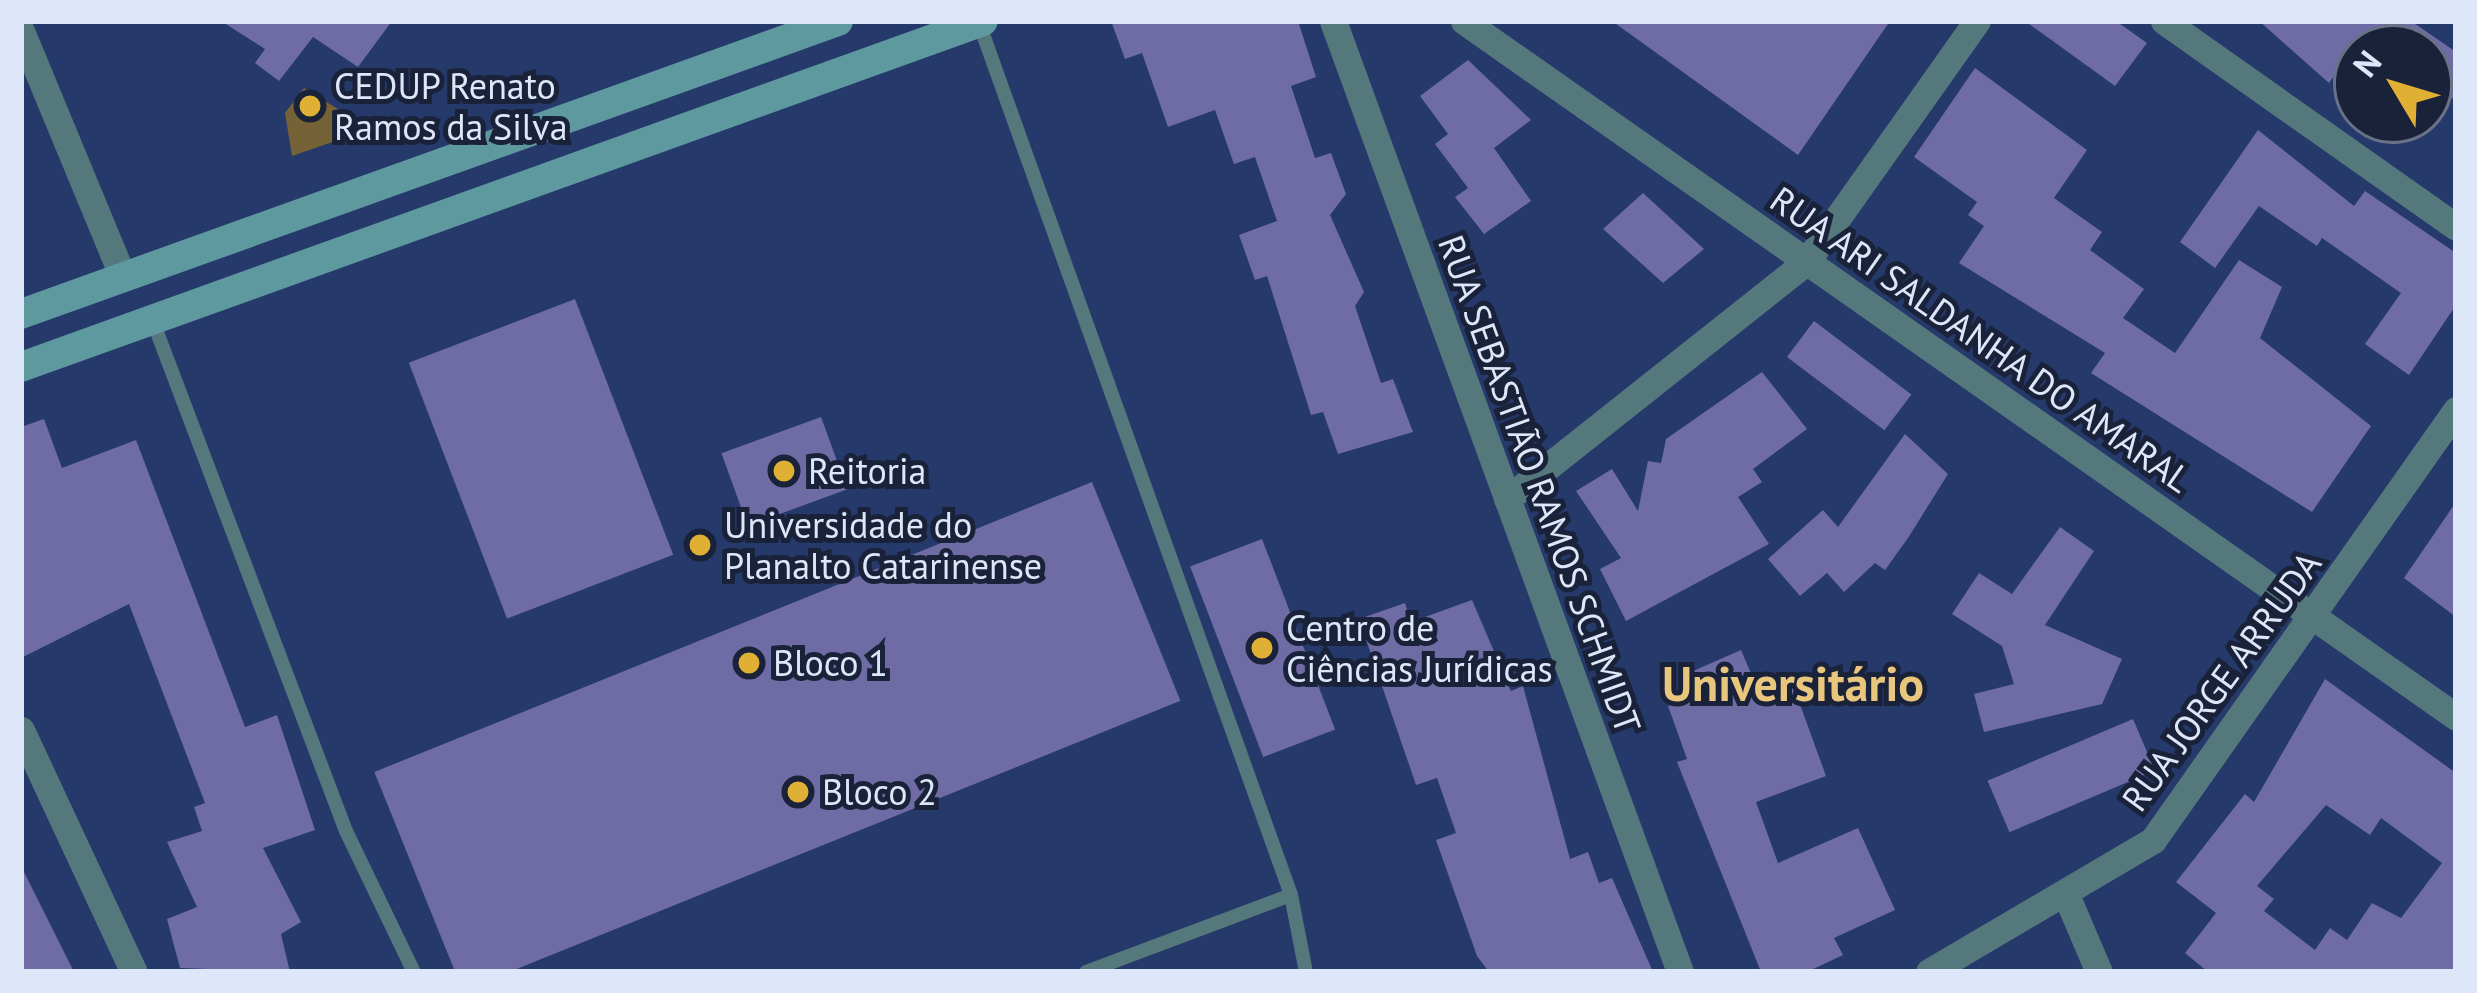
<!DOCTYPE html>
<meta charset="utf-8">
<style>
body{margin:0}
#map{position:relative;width:2477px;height:993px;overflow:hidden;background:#26396b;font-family:"PT Sans",sans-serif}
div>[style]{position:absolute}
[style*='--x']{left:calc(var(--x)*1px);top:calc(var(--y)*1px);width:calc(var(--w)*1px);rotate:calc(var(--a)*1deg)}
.green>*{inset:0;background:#756237}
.building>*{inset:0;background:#6e6ba5;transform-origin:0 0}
.lane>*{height:14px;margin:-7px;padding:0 7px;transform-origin:7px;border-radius:7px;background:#55787d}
.street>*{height:27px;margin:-13.5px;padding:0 13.5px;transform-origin:13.5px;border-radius:13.5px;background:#55787d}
.secondary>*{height:30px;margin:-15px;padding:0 15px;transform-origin:15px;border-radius:15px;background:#5f99a0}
.dots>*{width:33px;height:33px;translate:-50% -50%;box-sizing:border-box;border:6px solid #192239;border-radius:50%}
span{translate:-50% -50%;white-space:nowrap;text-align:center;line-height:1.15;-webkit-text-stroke:10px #192239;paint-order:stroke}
.poi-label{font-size:36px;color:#dee7f9}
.left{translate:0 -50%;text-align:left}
.street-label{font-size:36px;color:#dee7f9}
.district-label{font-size:48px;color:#e8c67d;font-weight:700}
.frame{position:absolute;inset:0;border:24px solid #dee7f9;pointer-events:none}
.north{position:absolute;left:2333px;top:24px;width:120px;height:120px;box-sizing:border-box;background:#192239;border:3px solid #687186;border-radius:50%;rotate:308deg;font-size:33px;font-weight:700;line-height:48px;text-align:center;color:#dee7f9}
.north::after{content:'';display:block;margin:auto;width:42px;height:54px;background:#e0b034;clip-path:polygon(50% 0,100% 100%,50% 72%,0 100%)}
</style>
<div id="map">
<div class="green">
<div style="clip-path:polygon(304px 88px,370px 129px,292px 156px,285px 113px)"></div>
</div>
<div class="building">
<div style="clip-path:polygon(221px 21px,392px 21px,358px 67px,313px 37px,279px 81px,255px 63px,265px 49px)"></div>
<div style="clip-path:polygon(1111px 21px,1298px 21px,1316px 77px,1291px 86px,1315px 158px,1331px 153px,1346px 194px,1330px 215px,1364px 292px,1355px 306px,1381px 383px,1393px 379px,1413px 432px,1338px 454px,1323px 412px,1311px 415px,1267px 276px,1255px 280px,1239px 235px,1277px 221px,1255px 157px,1234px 164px,1215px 110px,1168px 127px,1142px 53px,1125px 59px)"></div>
<div style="clip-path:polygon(1612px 21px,1890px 21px,1798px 155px)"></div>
<div style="clip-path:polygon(2025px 21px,2116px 21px,2147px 43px,2115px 86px)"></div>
<div style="clip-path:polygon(2259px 21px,2411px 21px,2456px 52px,2456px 101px,2429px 83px,2429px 48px,2354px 48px,2329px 83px)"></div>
<div style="clip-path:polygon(1468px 60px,1531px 120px,1494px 148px,1531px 201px,1484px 234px,1455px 197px,1468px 188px,1435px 144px,1448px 134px,1420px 96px)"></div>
<div style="clip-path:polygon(1975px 68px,2087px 150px,2054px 198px,2102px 232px,2090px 250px,2144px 289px,2123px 318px,2175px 353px,2239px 260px,2282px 287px,2260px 338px,2371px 426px,2312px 512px,2091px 373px,2105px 353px,1959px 263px,1984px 226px,1968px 215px,1977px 202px,1914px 157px)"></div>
<div style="clip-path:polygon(2258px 130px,2354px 206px,2365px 191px,2456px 253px,2456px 305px,2409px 375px,2365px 344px,2401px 293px,2322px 238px,2317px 246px,2259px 206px,2215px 268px,2180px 242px)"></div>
<div style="clip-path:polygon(1643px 193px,1704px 249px,1663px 283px,1603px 229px)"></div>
<div style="left:575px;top:299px;width:274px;height:178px;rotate:69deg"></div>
<div style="left:1814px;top:321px;width:122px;height:45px;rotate:37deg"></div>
<div style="clip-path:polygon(1762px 372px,1807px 429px,1753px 469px,1762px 482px,1738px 497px,1769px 544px,1626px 621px,1600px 569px,1621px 558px,1576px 491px,1612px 469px,1638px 511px,1648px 461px,1661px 463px,1666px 439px)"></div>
<div style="left:821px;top:417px;width:77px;height:106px;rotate:70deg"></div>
<div style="clip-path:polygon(44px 419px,62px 468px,136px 440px,245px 727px,277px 715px,315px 830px,263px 848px,301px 922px,281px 934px,290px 972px,180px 968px,167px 919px,197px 907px,167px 842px,202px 831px,194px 807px,205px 803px,129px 604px,21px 658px,21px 427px)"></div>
<div style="clip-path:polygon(1905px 434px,1948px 474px,1908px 538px,1885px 570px,1875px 563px,1844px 592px,1827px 573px,1800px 596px,1768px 559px,1823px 510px,1838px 527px)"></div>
<div style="left:1092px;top:482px;width:236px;height:774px;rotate:68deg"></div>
<div style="clip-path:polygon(2456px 502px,2456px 617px,2404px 578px)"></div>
<div style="clip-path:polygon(2060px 527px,2094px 551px,2045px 625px,2122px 659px,2102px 704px,1984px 732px,1974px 694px,2014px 684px,2002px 646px,1952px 614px,1979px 573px,2012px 594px)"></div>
<div style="left:1262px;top:539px;width:204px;height:77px;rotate:69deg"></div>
<div style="clip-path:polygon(1472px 600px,1511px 691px,1523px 686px,1570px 859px,1588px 852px,1599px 883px,1612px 878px,1653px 972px,1489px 972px,1477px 956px,1436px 840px,1456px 833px,1437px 778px,1416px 785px,1359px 619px,1405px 603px,1411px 622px)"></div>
<div style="clip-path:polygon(1741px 650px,1762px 699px,1793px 685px,1826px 776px,1756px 802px,1778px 863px,1858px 828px,1895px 910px,1834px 938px,1843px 955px,1807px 972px,1761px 972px,1677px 762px,1687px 759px,1668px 706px,1701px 695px,1691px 672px)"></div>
<div style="clip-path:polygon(evenodd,2325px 679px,2456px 773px,2456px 972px,2208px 972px,2185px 953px,2216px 913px,2176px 882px,2245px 794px,2254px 802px,2325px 679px,2326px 805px,2370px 835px,2381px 818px,2442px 863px,2401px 918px,2372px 903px,2347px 940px,2330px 928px,2315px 950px,2264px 911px,2274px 899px,2257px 886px,2326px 805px)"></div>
<div style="left:2133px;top:719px;width:56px;height:158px;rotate:67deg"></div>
<div style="clip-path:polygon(21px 866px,74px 972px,21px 972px)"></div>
</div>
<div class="lane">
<div style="--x:979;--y:23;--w:926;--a:70.31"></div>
<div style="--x:1291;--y:895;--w:219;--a:159.4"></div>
<div style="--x:152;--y:319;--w:548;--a:69.25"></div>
<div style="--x:346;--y:831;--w:157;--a:64.3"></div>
<div style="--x:1291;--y:895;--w:78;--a:79"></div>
</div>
<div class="street">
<div style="--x:1333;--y:21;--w:1012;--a:69.95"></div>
<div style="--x:1464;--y:21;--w:1212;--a:35.05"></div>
<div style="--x:2164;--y:21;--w:357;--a:35.2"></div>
<div style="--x:21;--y:31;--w:266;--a:67.5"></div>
<div style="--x:1507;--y:499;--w:383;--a:-38.4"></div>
<div style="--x:1807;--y:261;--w:294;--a:-54.7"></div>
<div style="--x:21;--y:730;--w:267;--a:65"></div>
<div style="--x:2067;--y:897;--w:82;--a:66.9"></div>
<div style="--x:1929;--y:972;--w:260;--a:-30.5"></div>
<div style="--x:2153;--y:840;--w:526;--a:-54.83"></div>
</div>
<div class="secondary">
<div style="--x:21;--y:314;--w:868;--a:-19.73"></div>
<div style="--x:21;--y:367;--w:1022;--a:-19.78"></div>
</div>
<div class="dots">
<div style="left:310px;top:106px;background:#e0b034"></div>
<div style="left:784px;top:471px;background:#e0b034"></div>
<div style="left:700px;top:545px;background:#e0b034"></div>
<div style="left:1262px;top:648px;background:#e0b034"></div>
<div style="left:749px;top:663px;background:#e0b034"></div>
<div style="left:798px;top:792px;background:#e0b034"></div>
</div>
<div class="poi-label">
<span class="left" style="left:334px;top:106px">CEDUP Renato<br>Ramos da Silva</span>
<span class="left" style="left:808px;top:471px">Reitoria</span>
<span class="left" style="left:724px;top:545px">Universidade do<br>Planalto Catarinense</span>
<span class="left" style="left:1286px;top:648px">Centro de<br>Ciências Jurídicas</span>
<span class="left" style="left:773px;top:663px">Bloco 1</span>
<span class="left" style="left:822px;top:792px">Bloco 2</span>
</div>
<div class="street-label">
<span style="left:1981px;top:339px;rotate:35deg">RUA ARI SALDANHA DO AMARAL</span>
<span style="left:1540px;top:484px;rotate:70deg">RUA SEBASTIÃO RAMOS SCHMIDT</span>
<span style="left:2221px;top:681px;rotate:-54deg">RUA JORGE ARRUDA</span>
</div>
<div class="district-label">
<span style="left:1793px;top:684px">Universitário</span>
</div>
<div class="frame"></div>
<div class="north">N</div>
</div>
